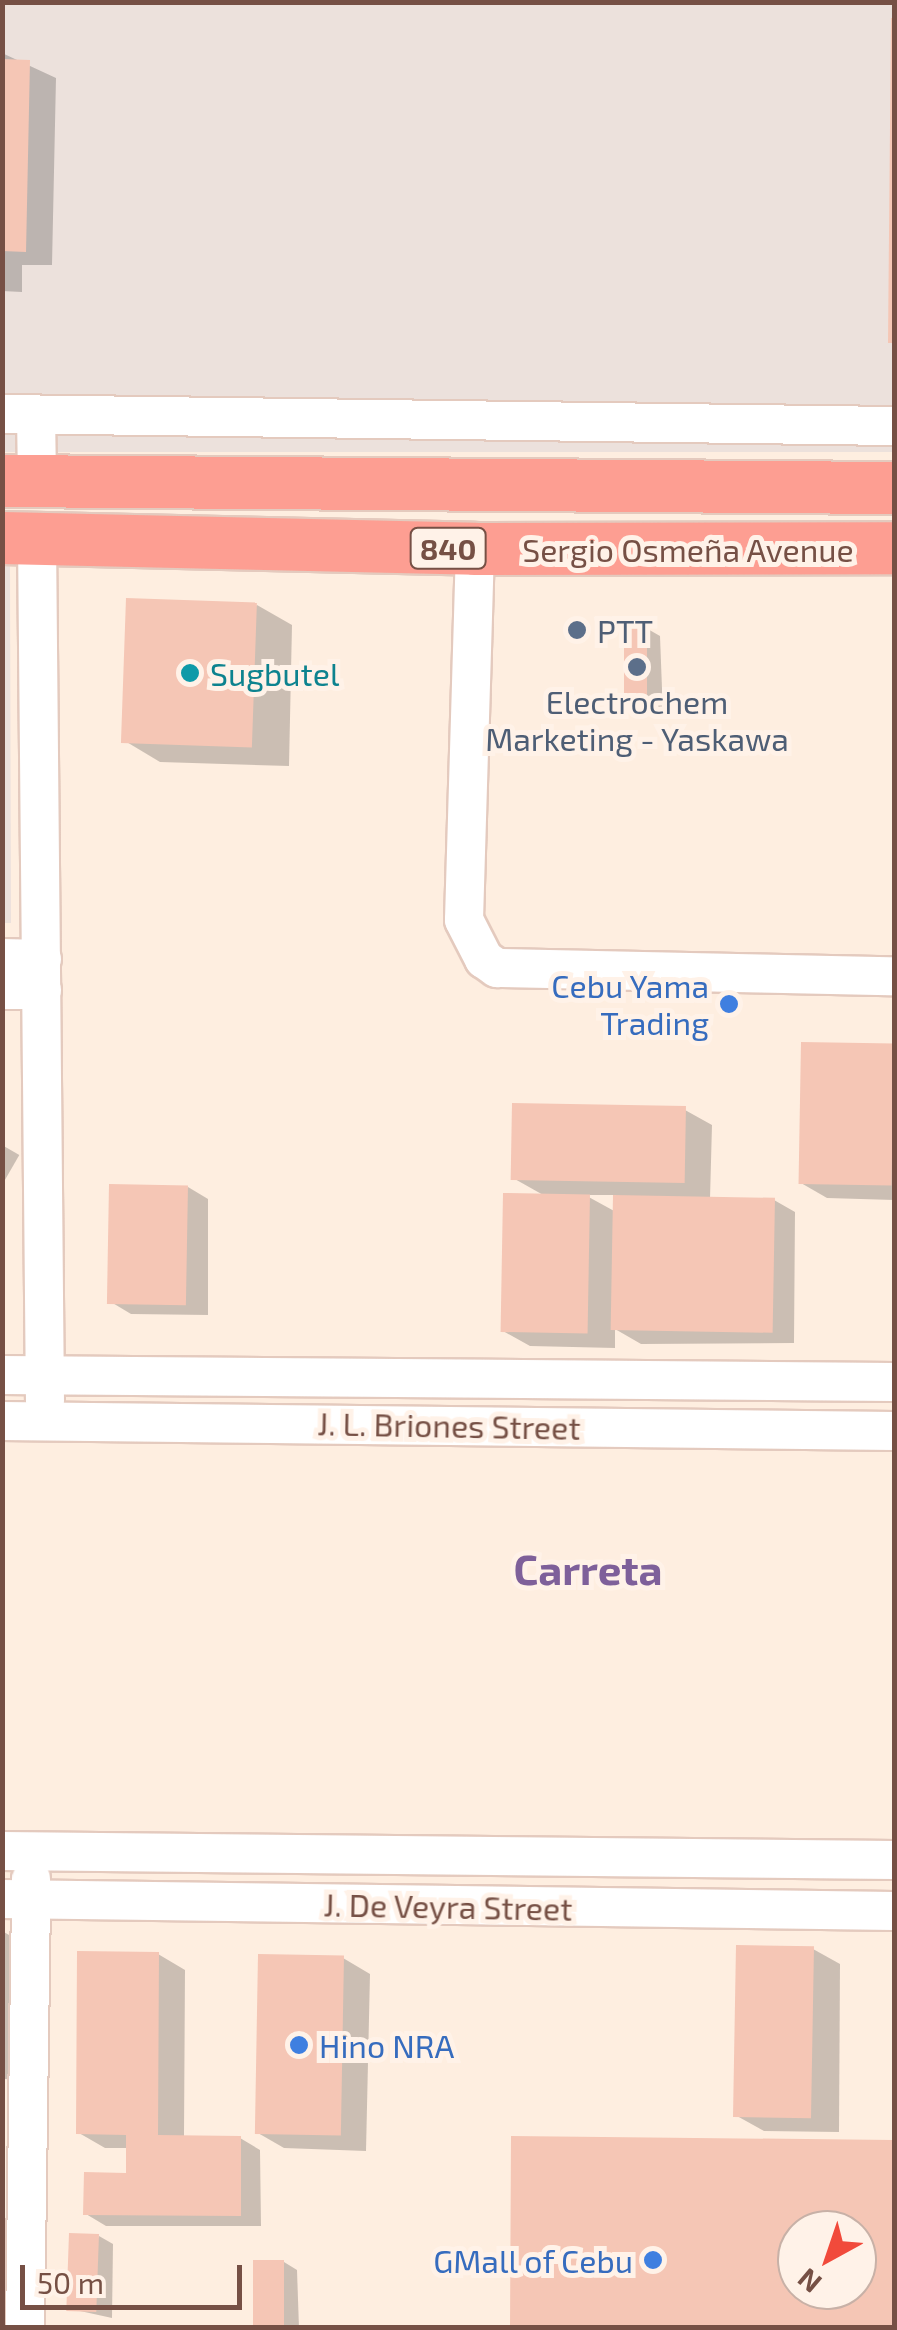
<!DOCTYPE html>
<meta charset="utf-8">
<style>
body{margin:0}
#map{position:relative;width:897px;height:2330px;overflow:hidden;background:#feeee0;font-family:"Exo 2",sans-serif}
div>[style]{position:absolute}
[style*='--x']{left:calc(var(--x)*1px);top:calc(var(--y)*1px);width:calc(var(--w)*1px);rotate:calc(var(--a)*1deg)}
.industrial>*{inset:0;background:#ece1dc;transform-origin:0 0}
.shadow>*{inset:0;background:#0003;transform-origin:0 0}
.building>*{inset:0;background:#f5c6b5;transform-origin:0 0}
.roads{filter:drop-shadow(2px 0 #e4cabe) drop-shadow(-2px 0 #e4cabe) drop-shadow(0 2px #e4cabe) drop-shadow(0 -2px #e4cabe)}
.minor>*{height:38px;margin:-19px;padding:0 19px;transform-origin:19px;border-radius:19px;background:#fff}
.highway>*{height:52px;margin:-26px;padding:0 26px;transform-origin:26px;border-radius:26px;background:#fd9e92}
.dots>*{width:28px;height:28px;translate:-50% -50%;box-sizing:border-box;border:5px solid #fff2e8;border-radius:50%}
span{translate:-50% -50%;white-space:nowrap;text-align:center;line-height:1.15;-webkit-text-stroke:10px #fff2e8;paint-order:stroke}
.shield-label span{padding:2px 8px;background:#fff2e8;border:2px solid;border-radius:8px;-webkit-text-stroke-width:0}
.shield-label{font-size:30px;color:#765045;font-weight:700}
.street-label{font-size:32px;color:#765045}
.service-label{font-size:32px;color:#4e5e75}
.left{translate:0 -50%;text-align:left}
.culture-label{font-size:32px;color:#0d838f}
.shop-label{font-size:32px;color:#366cbe}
.right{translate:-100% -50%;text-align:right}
.district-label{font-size:42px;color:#7e609a;font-weight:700}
.frame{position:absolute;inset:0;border:5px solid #765045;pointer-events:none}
.north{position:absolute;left:777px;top:2210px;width:100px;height:100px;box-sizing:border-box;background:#fff2e8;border:2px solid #c8b1a7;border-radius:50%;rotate:220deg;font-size:28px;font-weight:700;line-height:40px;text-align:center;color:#765045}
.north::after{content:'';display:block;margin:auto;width:35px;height:45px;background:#f14a3b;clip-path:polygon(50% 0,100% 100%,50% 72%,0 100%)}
.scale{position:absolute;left:20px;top:2265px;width:222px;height:45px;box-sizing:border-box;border:5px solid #765045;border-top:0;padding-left:12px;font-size:30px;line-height:35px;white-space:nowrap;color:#765045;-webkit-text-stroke:8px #fff2e8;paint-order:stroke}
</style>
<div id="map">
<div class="industrial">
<div style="left:3px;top:3px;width:891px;height:449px"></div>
<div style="clip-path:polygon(3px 565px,10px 565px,11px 923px,2px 923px)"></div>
</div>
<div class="shadow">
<div style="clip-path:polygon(892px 2px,894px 2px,894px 344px,890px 341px)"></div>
<div style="clip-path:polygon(2px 53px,56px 78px,52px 265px,22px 265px,22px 292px,2px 291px)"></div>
<div style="clip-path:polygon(257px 605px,292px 625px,289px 766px,160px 762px,125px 741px)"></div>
<div style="clip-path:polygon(646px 628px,660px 636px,663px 715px,629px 707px)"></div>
<div style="clip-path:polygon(803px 1044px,894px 1046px,894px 1200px,827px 1198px,801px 1183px)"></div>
<div style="clip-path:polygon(evenodd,685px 1110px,712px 1125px,710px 1199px,774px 1200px,795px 1212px,794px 1343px,641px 1344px,615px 1329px,615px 1348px,530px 1346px,503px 1331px,545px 1196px,513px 1178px,685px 1110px,585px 1195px,616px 1195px,616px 1212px,585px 1195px)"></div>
<div style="left:2px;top:1145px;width:20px;height:103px;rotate:30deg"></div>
<div style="clip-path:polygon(188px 1187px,208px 1199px,208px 1315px,131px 1314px,111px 1302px)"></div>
<div style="clip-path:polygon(2px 1931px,48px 1957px,46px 2080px,2px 2079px)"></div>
<div style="clip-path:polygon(813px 1949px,840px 1964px,839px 2132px,764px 2131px,737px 2116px)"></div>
<div style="clip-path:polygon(158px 1954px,185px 1970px,184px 2138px,240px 2138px,260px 2150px,261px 2226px,106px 2226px,86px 2214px,129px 2175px,129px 2148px,105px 2148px,79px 2133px)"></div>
<div style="clip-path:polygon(343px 1958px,370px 1974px,366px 2151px,284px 2148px,258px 2133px)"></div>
<div style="clip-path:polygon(evenodd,513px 2138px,894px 2142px,894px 2328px,512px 2328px,513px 2138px,797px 2230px,857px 2230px,857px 2290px,797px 2290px,797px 2230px)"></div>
<div style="clip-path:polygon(99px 2236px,113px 2244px,112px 2318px,71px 2309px)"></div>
<div style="clip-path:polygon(284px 2262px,297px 2270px,299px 2328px,258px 2328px)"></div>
</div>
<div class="building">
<div style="clip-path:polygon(891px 18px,894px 18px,894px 343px,888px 343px)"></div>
<div style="clip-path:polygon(2px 59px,30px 60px,26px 252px,2px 251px)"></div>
<div style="left:126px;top:598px;width:131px;height:145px;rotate:2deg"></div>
<div style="left:624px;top:626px;width:23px;height:83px"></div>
<div style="left:801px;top:1042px;width:93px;height:142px;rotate:1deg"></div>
<div style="left:512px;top:1103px;width:174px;height:77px;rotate:1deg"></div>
<div style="left:109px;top:1184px;width:79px;height:120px;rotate:1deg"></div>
<div style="left:503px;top:1193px;width:87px;height:139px;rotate:1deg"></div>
<div style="left:613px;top:1195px;width:162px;height:135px;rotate:1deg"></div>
<div style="left:736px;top:1945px;width:78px;height:172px;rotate:1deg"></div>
<div style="clip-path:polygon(77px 1951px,159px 1952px,158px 2135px,241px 2136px,241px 2216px,83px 2215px,84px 2172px,126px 2173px,126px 2135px,76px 2134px)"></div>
<div style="left:258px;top:1954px;width:86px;height:180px;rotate:1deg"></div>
<div style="clip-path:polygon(evenodd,511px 2136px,894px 2140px,894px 2328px,510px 2328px,511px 2136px,797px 2230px,857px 2230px,857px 2290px,797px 2290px,797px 2230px)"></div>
<div style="left:69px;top:2233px;width:30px;height:78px;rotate:2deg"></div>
<div style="left:253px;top:2260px;width:31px;height:68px"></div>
</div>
<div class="roads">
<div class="minor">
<div style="--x:2;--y:414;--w:892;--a:0.77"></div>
<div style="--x:36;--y:415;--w:67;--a:89.1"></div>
<div style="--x:37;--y:538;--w:863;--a:89.47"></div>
<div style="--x:475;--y:549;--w:371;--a:91.7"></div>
<div style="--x:464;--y:920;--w:44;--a:62.9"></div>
<div style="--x:484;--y:959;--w:16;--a:35"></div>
<div style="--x:497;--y:968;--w:397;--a:1.2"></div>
<div style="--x:2;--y:958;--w:40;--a:1.4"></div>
<div style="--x:2;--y:990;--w:40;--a:0"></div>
<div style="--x:2;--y:1375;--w:892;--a:0.45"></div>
<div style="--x:2;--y:1421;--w:892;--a:0.64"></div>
<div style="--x:2;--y:1851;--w:892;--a:0.58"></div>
<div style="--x:2;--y:1899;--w:892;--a:0.77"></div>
<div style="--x:25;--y:2328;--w:449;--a:-89.2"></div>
</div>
<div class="highway">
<div style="--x:2;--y:481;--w:892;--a:0.45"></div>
<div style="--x:2;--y:538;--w:473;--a:1.3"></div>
<div style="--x:475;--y:549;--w:419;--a:-0.1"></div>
</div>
</div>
<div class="dots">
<div style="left:577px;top:630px;background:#5c6f8a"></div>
<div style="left:637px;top:667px;background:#5c6f8a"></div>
<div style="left:190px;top:673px;background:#0f9aa8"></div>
<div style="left:729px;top:1004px;background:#3f7fe0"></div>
<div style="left:299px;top:2045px;background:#3f7fe0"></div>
<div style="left:653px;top:2260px;background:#3f7fe0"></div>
</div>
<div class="shield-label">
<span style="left:448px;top:548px">840</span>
</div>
<div class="street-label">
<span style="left:688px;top:549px">Sergio Osmeña Avenue</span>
<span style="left:449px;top:1425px;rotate:1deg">J. L. Briones Street</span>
<span style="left:448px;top:1906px;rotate:1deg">J. De Veyra Street</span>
</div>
<div class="service-label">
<span class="left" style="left:597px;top:630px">PTT</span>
<span style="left:637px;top:720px">Electrochem<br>Marketing - Yaskawa</span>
</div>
<div class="culture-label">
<span class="left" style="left:210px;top:673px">Sugbutel</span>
</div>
<div class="shop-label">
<span class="right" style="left:709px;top:1004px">Cebu Yama<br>Trading</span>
<span class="left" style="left:319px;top:2045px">Hino NRA</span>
<span class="right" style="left:633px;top:2260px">GMall of Cebu</span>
</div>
<div class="district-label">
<span style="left:588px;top:1568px">Carreta</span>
</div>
<div class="frame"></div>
<div class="north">N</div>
<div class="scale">50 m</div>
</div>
